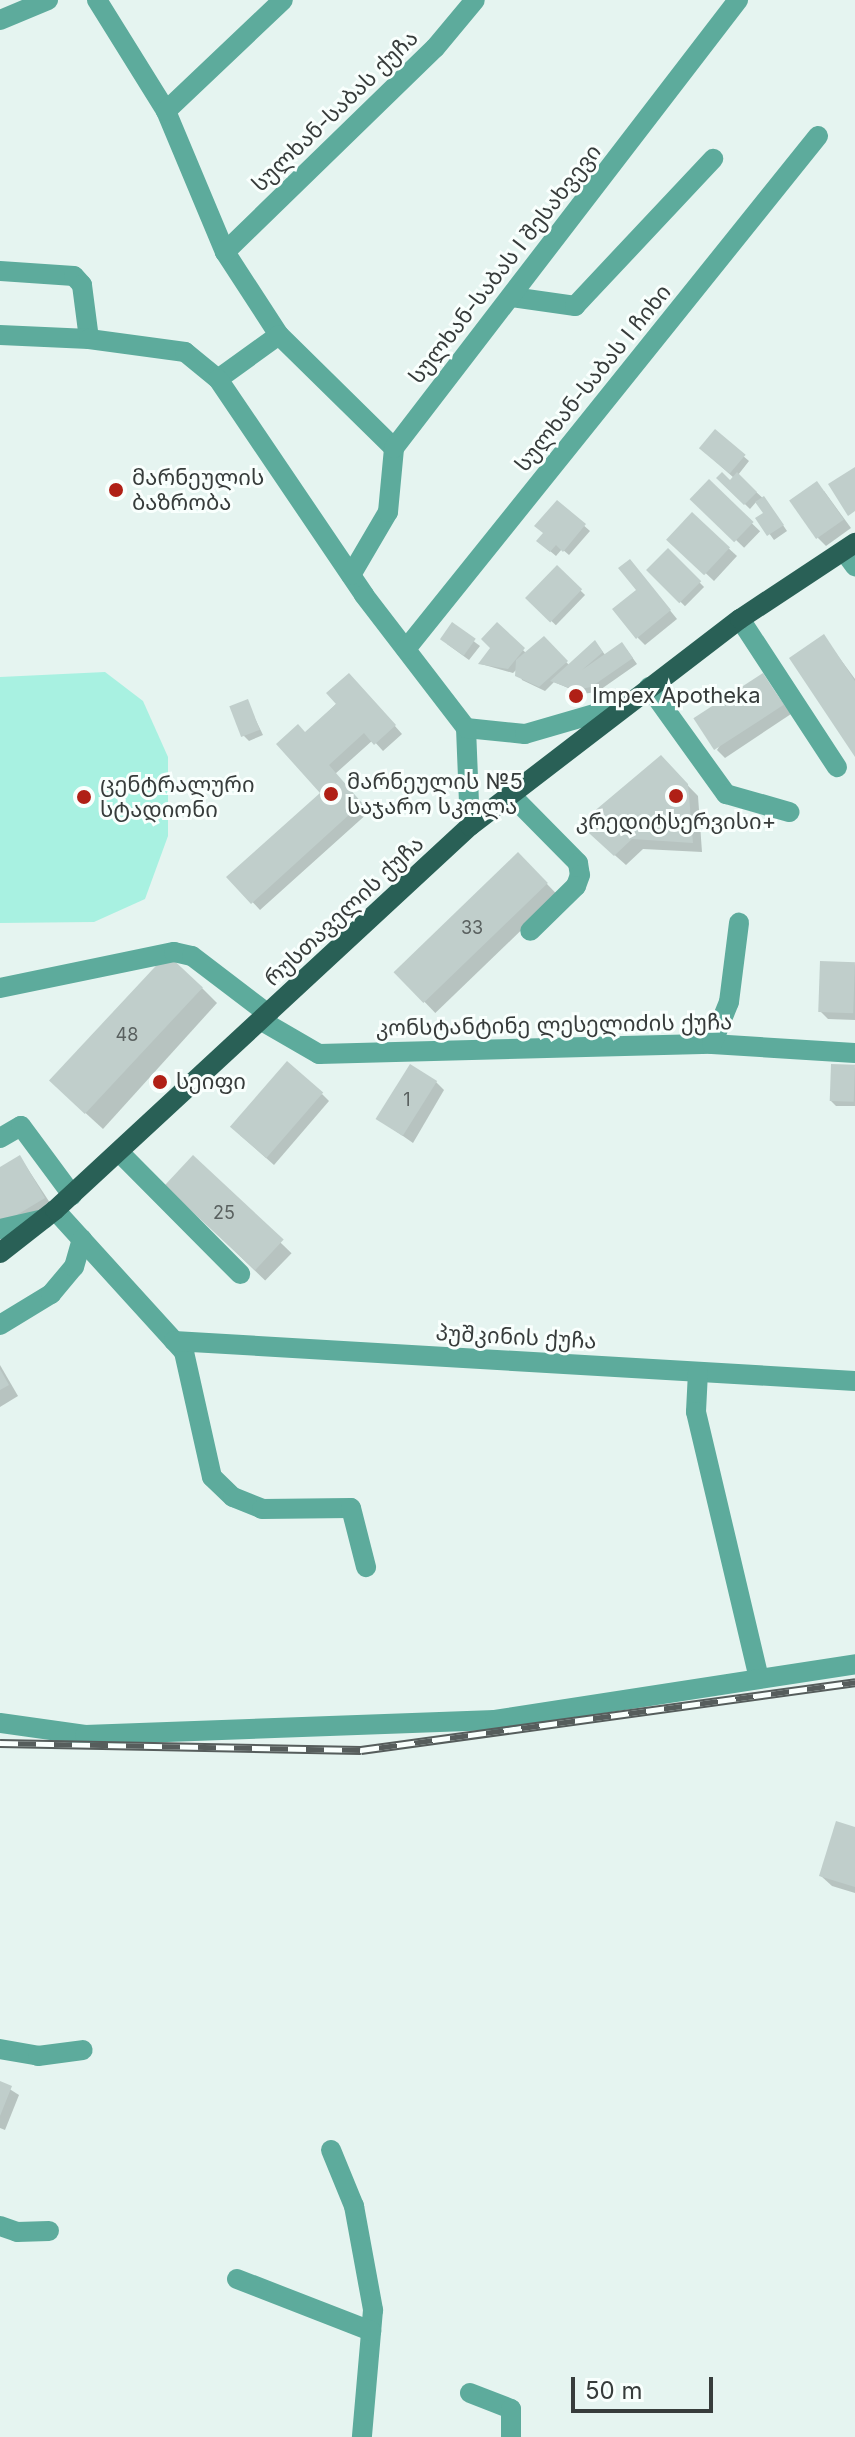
<!DOCTYPE html>
<meta charset="utf-8">
<style>
body{margin:0}
#map{position:relative;width:855px;height:2437px;overflow:hidden;background:#e5f4f0;font-family:Inter,"Noto Sans Georgian",sans-serif}
div>[style]{position:absolute}
[style*='--x']{left:calc(var(--x)*1px);top:calc(var(--y)*1px);width:calc(var(--w)*1px);rotate:calc(var(--a)*1deg)}
.green>*{inset:0;background:#a8f1e1}
.shadow>*{inset:0;background:#0003;transform-origin:0 0}
.building>*{inset:0;background:#c0cecb;transform-origin:0 0}
.minor>*{height:20px;margin:-10px;padding:0 10px;transform-origin:10px;border-radius:10px;background:#5dab9c}
.major>*{height:20px;margin:-10px;padding:0 10px;transform-origin:10px;border-radius:10px;background:#296056}
.rail>*{height:9px;margin-top:-4.5px;transform-origin:0;background:repeating-linear-gradient(90deg,#f9fffd 0 18px,#565d5c 0 36px);box-sizing:border-box;border-block:2px solid #565d5c}
.dots>*{width:22px;height:22px;translate:-50% -50%;box-sizing:border-box;border:4px solid #f9fffd;border-radius:50%}
span{translate:-50% -50%;white-space:nowrap;text-align:center;line-height:1.15;-webkit-text-stroke:6px #f9fffd;paint-order:stroke}
.number-label{font-size:18px;color:#59605f}
.number-label span{-webkit-text-stroke-width:0}
.street-label{font-size:22px;color:#373c3b}
.poi-label{font-size:22px;color:#373c3b}
.left{translate:0 -50%;text-align:left}
.scale{position:absolute;left:571px;top:2377px;width:142px;height:36px;box-sizing:border-box;border:4px solid #373c3b;border-top:0;padding-left:10px;font-size:24px;line-height:28px;white-space:nowrap;color:#373c3b;-webkit-text-stroke:6px #f9fffd;paint-order:stroke}
</style>
<div id="map">
<div class="green">
<div style="clip-path:polygon(105px 672px,143px 701px,168px 757px,168px 836px,145px 899px,94px 922px,0 923px,0 677px)"></div>
</div>
<div class="shadow">
<div style="clip-path:polygon(715px 432px,749px 461px,738px 475px,768px 503px,787px 531px,774px 540px,758px 518px,766px 513px,757px 501px,750px 509px,718px 478px,730px 482px,734px 478px,706px 453px)"></div>
<div style="left:709px;top:482px;width:71px;height:23px;rotate:44deg"></div>
<div style="clip-path:polygon(824px 491px,851px 528px,826px 546px,818px 538px)"></div>
<div style="clip-path:polygon(557px 502px,590px 531px,569px 555px,562px 549px,556px 556px,544px 546px)"></div>
<div style="clip-path:polygon(692px 515px,737px 556px,714px 581px,678px 547px)"></div>
<div style="left:668px;top:551px;width:51px;height:27px;rotate:45deg"></div>
<div style="left:557px;top:568px;width:39px;height:42px;rotate:44deg"></div>
<div style="clip-path:polygon(637px 570px,677px 619px,645px 645px,638px 638px)"></div>
<div style="clip-path:polygon(452px 625px,480px 646px,469px 660px,447px 644px)"></div>
<div style="clip-path:polygon(497px 625px,527px 654px,544px 639px,570px 666px,599px 647px,606px 656px,627px 650px,637px 664px,597px 692px,582px 694px,554px 682px,545px 691px,522px 680px,518px 668px,513px 673px,481px 664px,492px 648px)"></div>
<div style="clip-path:polygon(824px 637px,855px 679px,855px 754px)"></div>
<div style="clip-path:polygon(763px 676px,791px 714px,725px 758px,717px 750px)"></div>
<div style="clip-path:polygon(357px 683px,402px 734px,383px 751px,373px 740px,335px 774px,369px 812px,260px 910px,229px 877px,322px 793px,305px 735px)"></div>
<div style="clip-path:polygon(247px 702px,263px 735px,249px 741px,244px 736px)"></div>
<div style="clip-path:polygon(661px 758px,698px 796px,702px 852px,643px 849px,626px 865px,592px 835px)"></div>
<div style="left:518px;top:854px;width:57px;height:170px;rotate:46deg"></div>
<div style="clip-path:polygon(855px 964px,855px 1020px,828px 1019px,820px 1011px)"></div>
<div style="clip-path:polygon(202px 988px,217px 1003px,103px 1129px,68px 1097px)"></div>
<div style="clip-path:polygon(855px 1067px,855px 1106px,836px 1106px,831px 1101px)"></div>
<div style="clip-path:polygon(436px 1082px,444px 1090px,413px 1143px,380px 1120px)"></div>
<div style="clip-path:polygon(322px 1094px,329px 1101px,274px 1165px,240px 1135px)"></div>
<div style="clip-path:polygon(20px 1157px,54px 1209px,0 1242px,0 1169px)"></div>
<div style="left:193px;top:1158px;width:137px;height:38px;rotate:44deg"></div>
<div style="clip-path:polygon(0 1365px,18px 1396px,0 1407px)"></div>
<div style="clip-path:polygon(855px 1829px,855px 1893px,832px 1886px,821px 1876px)"></div>
<div style="clip-path:polygon(0 2083px,19px 2095px,5px 2130px,0 2128px)"></div>
</div>
<div class="building">
<div style="left:715px;top:429px;width:40px;height:25px;rotate:40deg"></div>
<div style="clip-path:polygon(855px 467px,855px 511px,848px 516px,828px 484px)"></div>
<div style="clip-path:polygon(722px 472px,730px 480px,737px 472px,757px 492px,744px 505px,716px 478px)"></div>
<div style="left:709px;top:479px;width:62px;height:28px;rotate:44deg"></div>
<div style="left:817px;top:481px;width:47px;height:34px;rotate:55deg"></div>
<div style="clip-path:polygon(764px 496px,784px 525px,767px 536px,755px 518px,763px 513px,755px 502px)"></div>
<div style="clip-path:polygon(557px 500px,586px 524px,563px 552px,556px 545px,550px 552px,536px 541px,543px 533px,534px 526px)"></div>
<div style="left:692px;top:512px;width:52px;height:38px;rotate:43deg"></div>
<div style="left:668px;top:548px;width:47px;height:31px;rotate:45deg"></div>
<div style="clip-path:polygon(630px 559px,671px 610px,636px 639px,612px 609px,636px 590px,618px 568px)"></div>
<div style="left:557px;top:565px;width:35px;height:46px;rotate:44deg"></div>
<div style="left:452px;top:622px;width:29px;height:21px;rotate:35deg"></div>
<div style="clip-path:polygon(497px 622px,525px 648px,508px 669px,478px 664px,490px 648px,481px 639px)"></div>
<div style="clip-path:polygon(824px 634px,855px 681px,855px 757px,789px 658px)"></div>
<div style="clip-path:polygon(544px 636px,568px 661px,539px 687px,515px 676px,516px 660px)"></div>
<div style="clip-path:polygon(595px 640px,603px 652px,582px 670px,622px 642px,633px 658px,591px 687px,575px 690px,550px 681px)"></div>
<div style="clip-path:polygon(349px 673px,396px 725px,374px 745px,364px 733px,329px 765px,362px 803px,251px 904px,226px 877px,320px 793px,276px 744px,298px 724px,305px 732px,336px 704px,326px 693px)"></div>
<div style="left:763px;top:673px;width:38px;height:83px;rotate:57deg"></div>
<div style="left:248px;top:699px;width:33px;height:20px;rotate:69deg"></div>
<div style="clip-path:polygon(661px 755px,688px 784px,693px 843px,632px 839px,614px 856px,579px 824px)"></div>
<div style="left:518px;top:852px;width:43px;height:173px;rotate:46deg"></div>
<div style="left:167px;top:954px;width:49px;height:173px;rotate:43deg"></div>
<div style="left:820px;top:961px;width:35px;height:51px;rotate:2deg"></div>
<div style="left:287px;top:1061px;width:48px;height:87px;rotate:41deg"></div>
<div style="left:410px;top:1064px;width:32px;height:65px;rotate:32deg"></div>
<div style="left:831px;top:1064px;width:24px;height:37px;rotate:2deg"></div>
<div style="clip-path:polygon(20px 1155px,45px 1198px,0 1225px,0 1167px)"></div>
<div style="left:193px;top:1155px;width:124px;height:42px;rotate:43deg"></div>
<div style="clip-path:polygon(0 1369px,9px 1385px,0 1390px)"></div>
<div style="clip-path:polygon(836px 1821px,855px 1827px,855px 1887px,819px 1876px)"></div>
<div style="clip-path:polygon(0 2081px,12px 2086px,0 2116px)"></div>
</div>
<div class="minor">
<div style="--x:97;--y:0;--w:131;--a:58.1"></div>
<div style="--x:166;--y:111;--w:153;--a:67.3"></div>
<div style="--x:225;--y:252;--w:99;--a:57"></div>
<div style="--x:279;--y:335;--w:75;--a:144.2"></div>
<div style="--x:0;--y:20;--w:52;--a:-22.6"></div>
<div style="--x:166;--y:111;--w:161;--a:-43.5"></div>
<div style="--x:225;--y:252;--w:293;--a:-44.2"></div>
<div style="--x:435;--y:48;--w:62;--a:-50.2"></div>
<div style="--x:0;--y:271;--w:74;--a:3.9"></div>
<div style="--x:74;--y:276;--w:12;--a:48"></div>
<div style="--x:82;--y:285;--w:54;--a:82.6"></div>
<div style="--x:512;--y:297;--w:64;--a:8.1"></div>
<div style="--x:575;--y:306;--w:202;--a:-46.8"></div>
<div style="--x:0;--y:335;--w:89;--a:2.6"></div>
<div style="--x:89;--y:339;--w:97;--a:7.7"></div>
<div style="--x:185;--y:352;--w:43;--a:39.3"></div>
<div style="--x:218;--y:379;--w:261;--a:55.9"></div>
<div style="--x:364;--y:595;--w:168;--a:52.5"></div>
<div style="--x:466;--y:728;--w:98;--a:87.7"></div>
<div style="--x:279;--y:335;--w:161;--a:44.5"></div>
<div style="--x:844;--y:551;--w:19;--a:54"></div>
<div style="--x:351;--y:575;--w:73;--a:-59.6"></div>
<div style="--x:388;--y:512;--w:64;--a:-84.6"></div>
<div style="--x:394;--y:448;--w:565;--a:-52.48"></div>
<div style="--x:740;--y:619;--w:177;--a:56.8"></div>
<div style="--x:406;--y:649;--w:658;--a:-51.23"></div>
<div style="--x:649;--y:687;--w:132;--a:54.3"></div>
<div style="--x:726;--y:794;--w:66;--a:15.9"></div>
<div style="--x:466;--y:728;--w:59;--a:5.8"></div>
<div style="--x:525;--y:734;--w:104;--a:-16.2"></div>
<div style="--x:510;--y:794;--w:97;--a:45.4"></div>
<div style="--x:578;--y:863;--w:12;--a:81"></div>
<div style="--x:580;--y:875;--w:12;--a:110"></div>
<div style="--x:576;--y:886;--w:64;--a:135.6"></div>
<div style="--x:0;--y:988;--w:178;--a:-11.7"></div>
<div style="--x:174;--y:952;--w:18;--a:13"></div>
<div style="--x:192;--y:956;--w:96;--a:37.3"></div>
<div style="--x:262;--y:1021;--w:66;--a:30.1"></div>
<div style="--x:319;--y:1054;--w:393;--a:-1.5"></div>
<div style="--x:712;--y:1044;--w:143;--a:3.6"></div>
<div style="--x:712;--y:1044;--w:45;--a:-68"></div>
<div style="--x:729;--y:1002;--w:80;--a:-82.8"></div>
<div style="--x:0;--y:1138;--w:24;--a:-30"></div>
<div style="--x:21;--y:1126;--w:86;--a:53.5"></div>
<div style="--x:119;--y:1152;--w:172;--a:45.2"></div>
<div style="--x:55;--y:1210;--w:192;--a:47.7"></div>
<div style="--x:184;--y:1352;--w:128;--a:77.4"></div>
<div style="--x:212;--y:1477;--w:29;--a:44"></div>
<div style="--x:233;--y:1497;--w:31;--a:22"></div>
<div style="--x:262;--y:1509;--w:89;--a:-0.6"></div>
<div style="--x:351;--y:1508;--w:61;--a:75.7"></div>
<div style="--x:0;--y:1229;--w:45;--a:-12.8"></div>
<div style="--x:0;--y:1325;--w:60;--a:-31.3"></div>
<div style="--x:51;--y:1294;--w:35;--a:-50"></div>
<div style="--x:74;--y:1267;--w:29;--a:-74"></div>
<div style="--x:174;--y:1341;--w:682;--a:3.36"></div>
<div style="--x:698;--y:1372;--w:40;--a:92.9"></div>
<div style="--x:696;--y:1412;--w:273;--a:76.7"></div>
<div style="--x:0;--y:1723;--w:86;--a:8"></div>
<div style="--x:85;--y:1735;--w:410;--a:-2.1"></div>
<div style="--x:495;--y:1720;--w:364;--a:-8.8"></div>
<div style="--x:0;--y:2049;--w:39;--a:10"></div>
<div style="--x:38;--y:2056;--w:45;--a:-7.6"></div>
<div style="--x:331;--y:2150;--w:61;--a:67.7"></div>
<div style="--x:354;--y:2206;--w:106;--a:79.6"></div>
<div style="--x:373;--y:2310;--w:127;--a:95"></div>
<div style="--x:0;--y:2226;--w:18;--a:19"></div>
<div style="--x:17;--y:2232;--w:32;--a:-2"></div>
<div style="--x:237;--y:2279;--w:144;--a:21.2"></div>
<div style="--x:470;--y:2393;--w:44;--a:21.3"></div>
<div style="--x:511;--y:2409;--w:28;--a:90"></div>
</div>
<div class="major">
<div style="--x:0;--y:1253;--w:70;--a:-38"></div>
<div style="--x:55;--y:1210;--w:565;--a:-42.78"></div>
<div style="--x:470;--y:826;--w:340;--a:-37.5"></div>
<div style="--x:740;--y:619;--w:138;--a:-33.5"></div>
</div>
<div class="rail">
<div style="--x:0;--y:1743;--w:361;--a:1.1"></div>
<div style="--x:361;--y:1750;--w:499;--a:-7.8"></div>
</div>
<div class="dots">
<div style="left:116px;top:490px;background:#b02016"></div>
<div style="left:576px;top:696px;background:#b02016"></div>
<div style="left:331px;top:794px;background:#b02016"></div>
<div style="left:676px;top:796px;background:#b02016"></div>
<div style="left:84px;top:797px;background:#b02016"></div>
<div style="left:160px;top:1082px;background:#b02016"></div>
</div>
<div class="number-label">
<span style="left:472px;top:928px">33</span>
<span style="left:127px;top:1035px">48</span>
<span style="left:407px;top:1100px">1</span>
<span style="left:224px;top:1213px">25</span>
</div>
<div class="street-label">
<span style="left:335px;top:111px;rotate:-44deg">სულხან-საბას ქუჩა</span>
<span style="left:505px;top:264px;rotate:-52deg">სულხან-საბას I შესახვევი</span>
<span style="left:593px;top:378px;rotate:-51deg">სულხან-საბას I ჩიხი</span>
<span style="left:344px;top:911px;rotate:-43deg">რუსთაველის ქუჩა</span>
<span style="left:554px;top:1025px;rotate:-1deg">კონსტანტინე ლესელიძის ქუჩა</span>
<span style="left:516px;top:1337px;rotate:3deg">პუშკინის ქუჩა</span>
</div>
<div class="poi-label">
<span class="left" style="left:132px;top:490px">მარნეულის<br>ბაზრობა</span>
<span class="left" style="left:592px;top:696px">Impex Apotheka</span>
<span class="left" style="left:347px;top:794px">მარნეულის №5<br>საჯარო სკოლა</span>
<span class="left" style="left:100px;top:797px">ცენტრალური<br>სტადიონი</span>
<span style="left:676px;top:822px">კრედიტსერვისი+</span>
<span class="left" style="left:176px;top:1082px">სეიფი</span>
</div>
<div class="scale">50 m</div>
</div>
